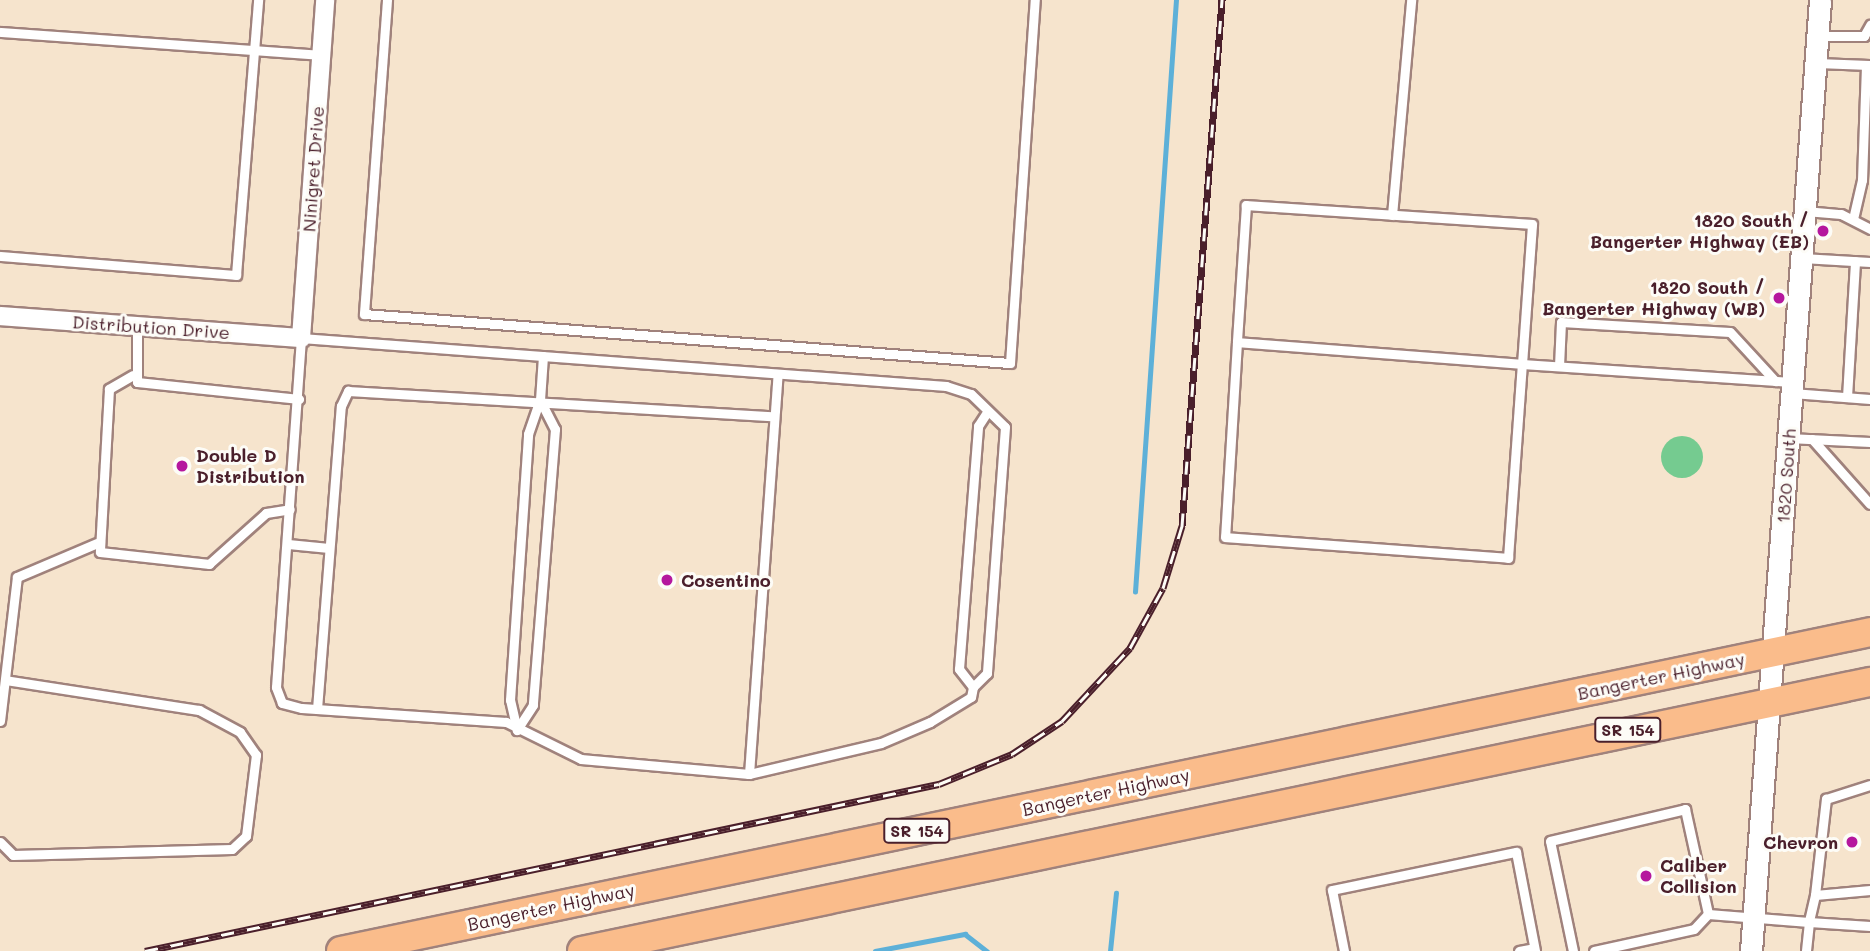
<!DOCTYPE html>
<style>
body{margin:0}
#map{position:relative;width:1870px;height:951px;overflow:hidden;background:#f6e4cd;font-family:Mali,sans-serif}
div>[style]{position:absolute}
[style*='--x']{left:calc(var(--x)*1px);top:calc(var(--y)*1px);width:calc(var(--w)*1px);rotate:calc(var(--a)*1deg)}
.green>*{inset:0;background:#75cb90}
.round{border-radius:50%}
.stream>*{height:4.5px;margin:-2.25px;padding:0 2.25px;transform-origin:2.25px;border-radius:2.25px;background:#5db0d8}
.roads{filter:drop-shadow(2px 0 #a0827c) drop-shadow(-2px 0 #a0827c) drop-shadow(0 2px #a0827c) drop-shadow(0 -2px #a0827c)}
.service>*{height:9px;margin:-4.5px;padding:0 4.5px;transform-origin:4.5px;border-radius:4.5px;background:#fff}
.minor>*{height:18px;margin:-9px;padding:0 9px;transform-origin:9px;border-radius:9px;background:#fff}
.tertiary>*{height:21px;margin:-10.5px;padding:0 10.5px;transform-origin:10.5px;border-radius:10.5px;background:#fff}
.trunk>*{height:28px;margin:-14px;padding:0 14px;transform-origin:14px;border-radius:14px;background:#fabc8b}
.rail>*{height:7px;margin-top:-3.5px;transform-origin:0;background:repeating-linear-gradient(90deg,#fdfcf7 0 13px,#4a1f2b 0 26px);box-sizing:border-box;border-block:2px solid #4a1f2b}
.dots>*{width:19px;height:19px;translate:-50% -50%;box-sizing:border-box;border:4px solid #fdfcf7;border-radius:50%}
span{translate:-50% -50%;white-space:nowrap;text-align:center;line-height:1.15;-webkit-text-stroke:6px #fdfcf7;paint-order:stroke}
.shield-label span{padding:2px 5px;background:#fdfcf7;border:2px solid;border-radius:5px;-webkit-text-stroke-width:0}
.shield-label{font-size:16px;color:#4a1f2b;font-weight:700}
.street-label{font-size:18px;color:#4a1f2b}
.poi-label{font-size:18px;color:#4a1f2b;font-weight:700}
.right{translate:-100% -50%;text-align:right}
.left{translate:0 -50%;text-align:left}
</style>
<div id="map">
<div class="green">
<div class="round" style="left:1661px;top:436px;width:42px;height:42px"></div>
</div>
<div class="stream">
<div style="--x:1135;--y:592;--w:593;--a:-86.04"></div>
<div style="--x:875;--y:951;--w:92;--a:-10.7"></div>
<div style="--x:965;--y:934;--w:28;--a:38"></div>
<div style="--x:1110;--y:951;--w:58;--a:-84.1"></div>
</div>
<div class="roads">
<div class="service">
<div style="--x:387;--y:0;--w:315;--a:94.2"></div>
<div style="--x:364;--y:314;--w:648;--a:4.34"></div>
<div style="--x:1010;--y:363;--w:364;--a:-86.1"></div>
<div style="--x:0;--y:32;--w:322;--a:4.1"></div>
<div style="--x:1819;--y:36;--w:45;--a:0"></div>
<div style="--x:1864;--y:36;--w:13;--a:-61"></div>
<div style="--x:1817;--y:63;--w:52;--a:2.2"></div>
<div style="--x:1805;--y:211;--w:36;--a:5"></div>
<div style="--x:1841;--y:214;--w:33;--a:27"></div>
<div style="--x:1392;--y:215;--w:216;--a:-84.9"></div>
<div style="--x:1853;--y:219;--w:40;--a:-77"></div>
<div style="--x:1862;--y:180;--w:115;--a:-88"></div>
<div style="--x:0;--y:256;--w:237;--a:4.6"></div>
<div style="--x:236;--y:275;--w:276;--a:-85.4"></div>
<div style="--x:1802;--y:258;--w:68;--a:3.4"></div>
<div style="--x:137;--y:326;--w:56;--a:90"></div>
<div style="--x:137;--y:382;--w:163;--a:6"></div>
<div style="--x:1237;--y:342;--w:286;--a:4.4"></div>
<div style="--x:1522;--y:364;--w:140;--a:-85.9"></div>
<div style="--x:1532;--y:224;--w:287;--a:-176.2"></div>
<div style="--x:1246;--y:205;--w:137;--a:93.8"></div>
<div style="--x:1237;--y:342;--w:195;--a:93.5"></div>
<div style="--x:1225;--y:537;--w:284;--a:4.2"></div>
<div style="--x:1508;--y:558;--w:195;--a:-85.9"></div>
<div style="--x:1522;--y:364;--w:270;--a:3.8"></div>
<div style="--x:1559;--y:366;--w:44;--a:-87.4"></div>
<div style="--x:1561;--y:322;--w:169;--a:3.4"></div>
<div style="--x:1730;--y:332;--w:67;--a:47.4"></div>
<div style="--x:133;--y:375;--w:28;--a:150"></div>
<div style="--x:109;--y:389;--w:163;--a:93.2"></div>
<div style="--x:100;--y:552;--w:110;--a:6.3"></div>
<div style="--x:209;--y:564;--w:76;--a:-41.8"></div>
<div style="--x:266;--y:513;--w:24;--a:-9"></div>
<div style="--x:1792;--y:393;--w:78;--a:4.4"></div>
<div style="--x:1847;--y:397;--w:136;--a:-86.6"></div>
<div style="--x:540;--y:400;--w:33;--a:63"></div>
<div style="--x:555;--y:429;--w:277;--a:94.6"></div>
<div style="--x:533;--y:705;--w:30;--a:123"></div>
<div style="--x:517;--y:730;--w:31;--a:-103"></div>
<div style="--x:510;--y:700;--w:267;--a:-86.1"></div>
<div style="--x:528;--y:434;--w:36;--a:-71"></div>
<div style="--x:540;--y:400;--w:44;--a:-86.1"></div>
<div style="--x:1788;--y:438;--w:82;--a:2.8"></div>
<div style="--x:1812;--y:439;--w:87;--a:48.3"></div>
<div style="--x:288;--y:544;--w:41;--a:5.6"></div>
<div style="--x:973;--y:687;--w:10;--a:101"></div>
<div style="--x:971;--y:697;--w:48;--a:148.6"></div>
<div style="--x:930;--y:722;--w:53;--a:156.8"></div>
<div style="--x:881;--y:743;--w:136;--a:166.8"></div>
<div style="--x:749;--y:774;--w:169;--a:-174.9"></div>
<div style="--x:581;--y:759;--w:84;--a:-153.7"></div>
<div style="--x:506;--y:722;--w:205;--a:-176.1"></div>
<div style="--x:301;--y:708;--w:20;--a:-165"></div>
<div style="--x:282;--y:703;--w:17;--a:-111"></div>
<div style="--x:276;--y:687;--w:350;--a:-85.9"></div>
<div style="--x:301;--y:338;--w:647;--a:4.26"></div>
<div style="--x:946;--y:386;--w:26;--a:18"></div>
<div style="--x:971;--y:394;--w:47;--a:44.1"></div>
<div style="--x:1005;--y:427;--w:247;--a:94.2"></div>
<div style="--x:987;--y:673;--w:20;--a:135"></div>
<div style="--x:973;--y:687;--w:23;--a:-128"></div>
<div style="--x:959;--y:669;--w:244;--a:-85.5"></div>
<div style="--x:978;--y:426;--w:17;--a:-57"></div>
<div style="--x:317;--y:709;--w:304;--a:-85.5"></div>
<div style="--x:341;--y:406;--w:17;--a:-65"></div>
<div style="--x:348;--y:391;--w:424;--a:3.4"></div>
<div style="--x:0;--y:721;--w:145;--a:-83.3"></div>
<div style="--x:17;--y:577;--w:87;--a:-23"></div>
<div style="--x:749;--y:774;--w:401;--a:-85.9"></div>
<div style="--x:0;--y:842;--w:18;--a:45"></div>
<div style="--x:13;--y:855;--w:219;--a:-1.6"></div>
<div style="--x:232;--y:849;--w:19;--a:-43"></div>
<div style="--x:246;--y:836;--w:82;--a:-83"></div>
<div style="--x:256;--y:755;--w:28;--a:-125"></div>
<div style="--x:240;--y:732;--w:47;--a:-151.8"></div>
<div style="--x:199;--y:710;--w:196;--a:-171.2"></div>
<div style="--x:1870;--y:890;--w:55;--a:174.8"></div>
<div style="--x:1815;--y:895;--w:28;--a:103"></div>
<div style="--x:1809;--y:922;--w:61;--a:3.8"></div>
<div style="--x:1815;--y:895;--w:97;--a:-83.5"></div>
<div style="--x:1826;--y:799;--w:46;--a:-17.7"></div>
<div style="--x:1344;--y:951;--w:62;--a:-101.1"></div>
<div style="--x:1332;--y:890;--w:188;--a:-11.7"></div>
<div style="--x:1516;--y:852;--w:101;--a:79.1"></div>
<div style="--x:1519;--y:951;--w:15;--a:-11"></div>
<div style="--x:1573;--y:951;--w:112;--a:-101.8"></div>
<div style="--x:1550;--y:841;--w:139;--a:-13.3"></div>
<div style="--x:1685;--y:809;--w:107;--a:77.6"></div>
<div style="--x:1708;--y:914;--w:101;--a:4.5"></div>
<div style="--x:1809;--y:922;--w:29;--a:96"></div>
<div style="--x:1594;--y:951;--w:102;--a:-12.4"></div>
<div style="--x:1694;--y:929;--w:21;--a:-47"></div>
</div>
<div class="minor">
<div style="--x:0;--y:316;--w:302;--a:4.2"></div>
<div style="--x:301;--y:338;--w:339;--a:-85.9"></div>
</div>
<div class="tertiary">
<div style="--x:1751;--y:951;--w:953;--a:-85.85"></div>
</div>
<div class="trunk">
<div style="--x:341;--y:951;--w:1562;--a:-11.78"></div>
<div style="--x:582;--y:951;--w:1316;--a:-11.8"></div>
</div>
</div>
<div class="rail">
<div style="--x:145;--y:951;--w:811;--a:-11.88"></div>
<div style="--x:939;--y:784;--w:79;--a:-22.3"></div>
<div style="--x:1012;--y:754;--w:60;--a:-33.4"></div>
<div style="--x:1062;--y:721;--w:100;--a:-47"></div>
<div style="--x:1130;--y:648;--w:68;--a:-61.2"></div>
<div style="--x:1163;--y:588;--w:65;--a:-73"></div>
<div style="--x:1182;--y:526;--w:528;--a:-85.65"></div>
</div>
<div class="dots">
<div style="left:1823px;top:231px;background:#b5179e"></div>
<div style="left:1779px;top:298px;background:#b5179e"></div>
<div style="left:182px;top:466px;background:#b5179e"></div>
<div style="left:667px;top:580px;background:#b5179e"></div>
<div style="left:1852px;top:842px;background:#b5179e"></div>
<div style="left:1646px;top:876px;background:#b5179e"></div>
</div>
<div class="shield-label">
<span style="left:1628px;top:730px">SR 154</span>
<span style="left:917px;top:831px">SR 154</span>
</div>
<div class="street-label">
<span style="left:313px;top:169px;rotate:-86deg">Ninigret Drive</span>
<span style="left:151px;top:327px;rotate:4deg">Distribution Drive</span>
<span style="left:1786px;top:476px;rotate:-86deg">1820 South</span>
<span style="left:1661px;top:676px;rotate:-12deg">Bangerter Highway</span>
<span style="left:1106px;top:792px;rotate:-12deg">Bangerter Highway</span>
<span style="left:551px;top:907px;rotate:-12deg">Bangerter Highway</span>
</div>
<div class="poi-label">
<span class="right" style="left:1809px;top:231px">1820 South /<br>Bangerter Highway (EB)</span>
<span class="right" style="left:1765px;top:298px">1820 South /<br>Bangerter Highway (WB)</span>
<span class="left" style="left:196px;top:466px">Double D<br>Distribution</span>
<span class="left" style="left:681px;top:580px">Cosentino</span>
<span class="right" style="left:1838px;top:842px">Chevron</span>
<span class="left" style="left:1660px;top:876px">Caliber<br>Collision</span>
</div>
</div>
